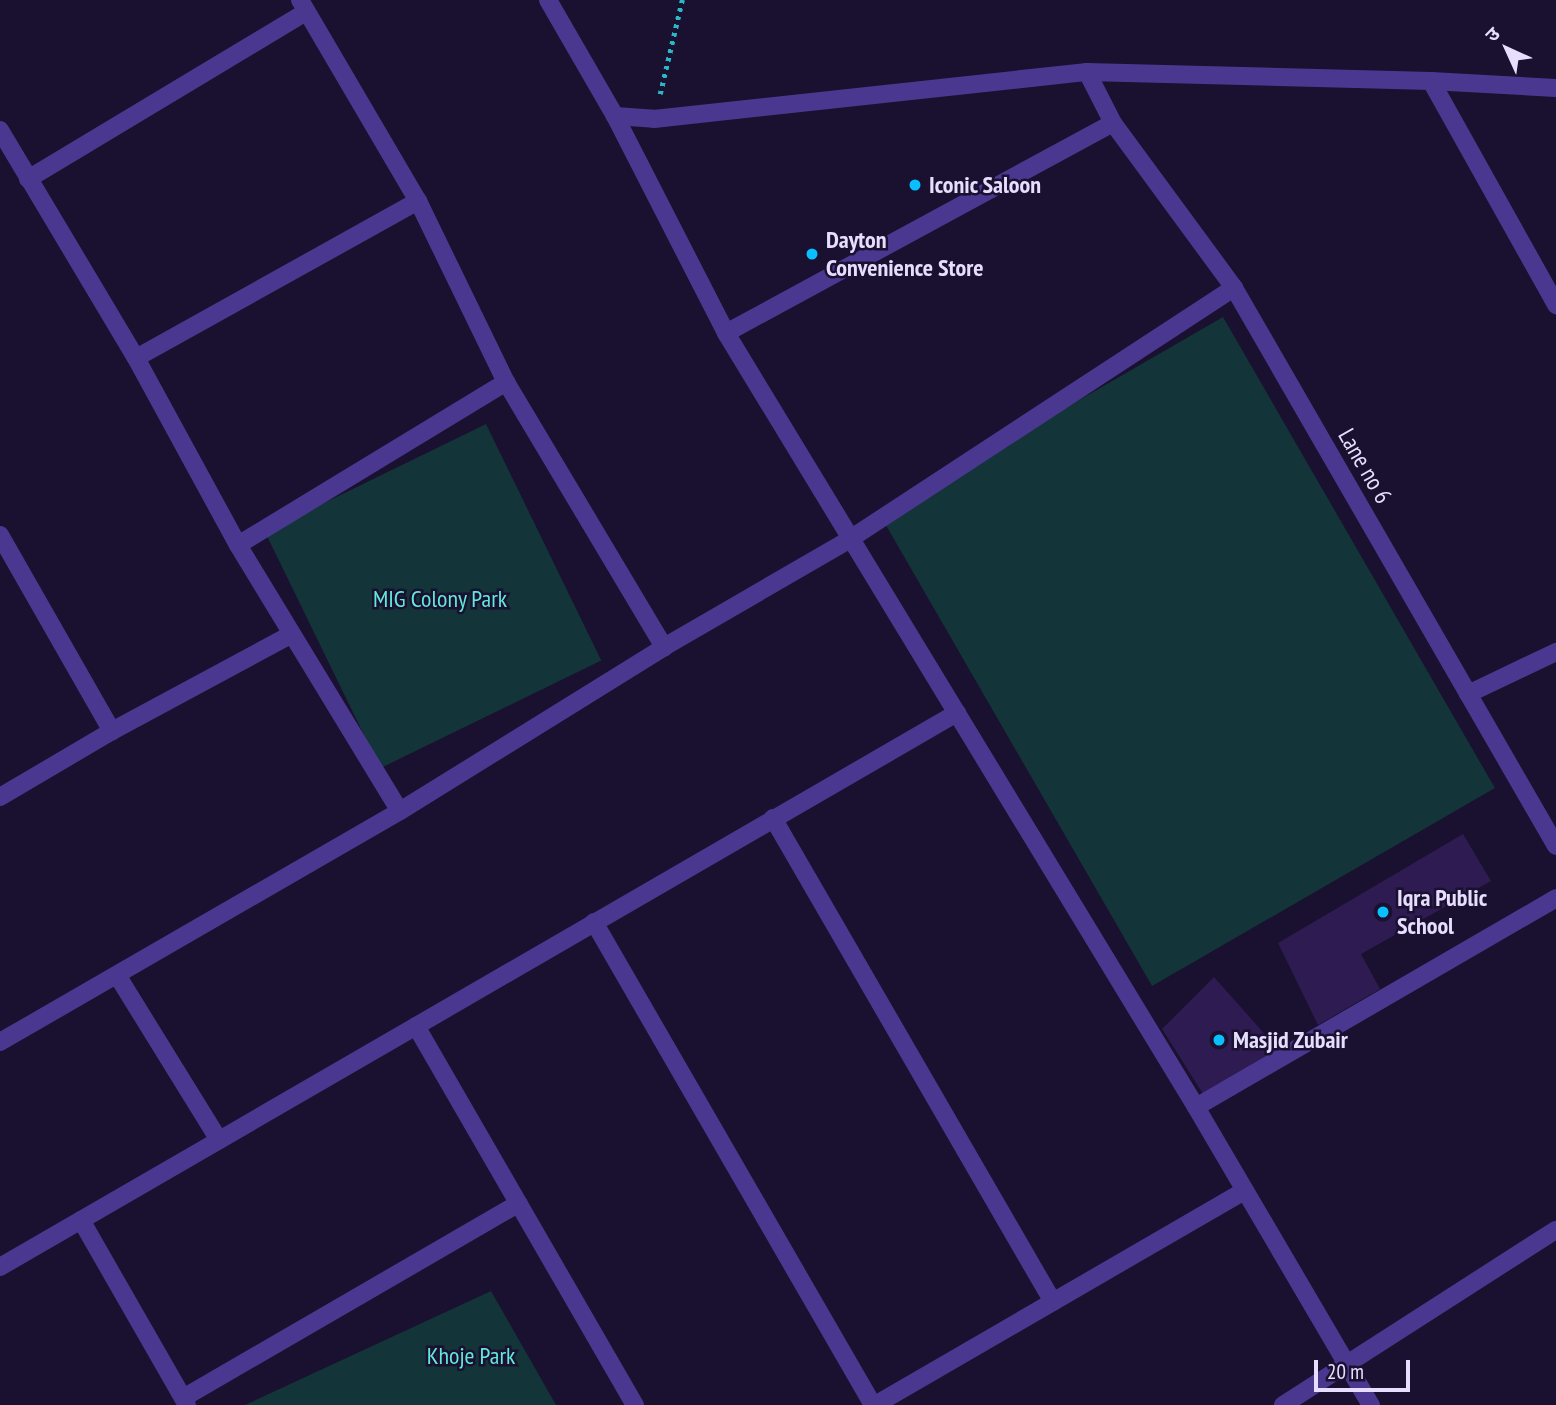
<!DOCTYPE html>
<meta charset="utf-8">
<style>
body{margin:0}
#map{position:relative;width:1556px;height:1405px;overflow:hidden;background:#1a102f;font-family:"PT Sans Narrow","Noto Sans Devanagari",sans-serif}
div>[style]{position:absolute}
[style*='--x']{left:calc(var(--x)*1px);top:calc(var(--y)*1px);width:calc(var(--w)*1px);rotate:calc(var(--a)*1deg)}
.green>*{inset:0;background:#133439;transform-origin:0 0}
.building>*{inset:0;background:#2e1b51}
.path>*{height:4.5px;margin-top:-2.25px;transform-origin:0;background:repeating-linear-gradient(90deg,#29b8c8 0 3.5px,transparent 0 8.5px)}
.minor>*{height:18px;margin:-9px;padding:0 9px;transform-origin:9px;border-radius:9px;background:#4a3890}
.dots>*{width:19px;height:19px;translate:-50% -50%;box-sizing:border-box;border:4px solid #1a102f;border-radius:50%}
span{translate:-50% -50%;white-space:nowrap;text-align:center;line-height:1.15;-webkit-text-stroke:5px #1a102f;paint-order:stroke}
.poi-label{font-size:24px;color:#e7deff;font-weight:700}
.left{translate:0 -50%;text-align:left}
.street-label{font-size:24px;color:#e7deff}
.park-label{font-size:24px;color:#60e9dc}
.north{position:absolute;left:1472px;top:14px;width:70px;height:70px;-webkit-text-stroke:5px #1a102f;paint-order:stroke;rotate:315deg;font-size:19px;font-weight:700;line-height:28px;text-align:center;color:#e7deff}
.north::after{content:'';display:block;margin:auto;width:24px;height:32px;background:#e7deff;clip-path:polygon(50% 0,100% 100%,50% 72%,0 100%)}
.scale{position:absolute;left:1314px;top:1360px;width:96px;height:32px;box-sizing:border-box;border:4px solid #e7deff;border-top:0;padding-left:9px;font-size:21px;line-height:24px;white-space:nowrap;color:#e7deff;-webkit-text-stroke:5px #1a102f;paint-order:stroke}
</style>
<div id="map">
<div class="green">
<div style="left:1223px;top:317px;width:544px;height:396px;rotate:60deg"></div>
<div style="left:486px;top:424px;width:263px;height:246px;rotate:64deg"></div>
<div style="clip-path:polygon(491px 1291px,556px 1405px,245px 1405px)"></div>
</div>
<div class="building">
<div style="clip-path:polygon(1463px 834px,1491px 881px,1361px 954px,1380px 989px,1318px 1025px,1278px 943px)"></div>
<div style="clip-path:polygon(1214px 977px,1279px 1050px,1203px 1094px,1162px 1029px)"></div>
</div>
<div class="path">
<div style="--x:660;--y:94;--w:97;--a:-76.8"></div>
</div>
<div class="minor">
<div style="--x:300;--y:0;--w:233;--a:59.6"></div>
<div style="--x:418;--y:201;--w:201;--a:64.1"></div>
<div style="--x:506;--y:382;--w:309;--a:59.2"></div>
<div style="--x:548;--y:0;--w:134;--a:60"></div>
<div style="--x:615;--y:116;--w:244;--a:62.9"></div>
<div style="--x:726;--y:333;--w:906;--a:58.73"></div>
<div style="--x:1196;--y:1107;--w:346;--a:59.6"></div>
<div style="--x:1087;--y:72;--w:57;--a:63"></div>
<div style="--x:1113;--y:123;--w:205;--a:53.7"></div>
<div style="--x:1234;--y:288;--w:644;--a:60.01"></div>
<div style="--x:1431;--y:81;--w:257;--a:60.8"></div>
<div style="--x:615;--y:116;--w:39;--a:4"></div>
<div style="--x:654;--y:119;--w:436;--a:-6.2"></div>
<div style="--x:1087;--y:72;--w:344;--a:1.5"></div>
<div style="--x:1431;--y:81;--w:125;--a:3.2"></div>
<div style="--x:0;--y:130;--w:265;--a:59.2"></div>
<div style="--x:136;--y:358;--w:213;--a:61.4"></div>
<div style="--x:238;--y:545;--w:311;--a:58.7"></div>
<div style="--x:28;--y:179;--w:324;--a:-31"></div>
<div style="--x:726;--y:333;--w:440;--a:-28.5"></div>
<div style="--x:136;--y:358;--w:323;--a:-29.1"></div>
<div style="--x:0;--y:535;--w:226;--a:60.3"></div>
<div style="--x:238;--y:545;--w:314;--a:-31.3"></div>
<div style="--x:1468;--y:694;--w:98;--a:-25.5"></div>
<div style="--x:0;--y:797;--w:130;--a:-30.5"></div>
<div style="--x:112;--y:731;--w:204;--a:-28.3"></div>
<div style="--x:773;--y:818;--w:559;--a:59.95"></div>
<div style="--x:594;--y:922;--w:558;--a:59.99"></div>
<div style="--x:117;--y:975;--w:194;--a:58.3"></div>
<div style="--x:416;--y:1026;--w:438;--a:60"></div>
<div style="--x:0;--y:1042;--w:462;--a:-30"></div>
<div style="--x:400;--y:811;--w:311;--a:-31.8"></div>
<div style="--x:664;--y:647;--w:215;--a:-30.1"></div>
<div style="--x:850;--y:539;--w:459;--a:-33.2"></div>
<div style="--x:1196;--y:1107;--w:416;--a:-30.1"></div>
<div style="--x:81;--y:1220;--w:213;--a:60.2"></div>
<div style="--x:0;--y:1267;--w:1106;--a:-30.07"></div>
<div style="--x:183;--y:1398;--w:388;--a:-30.1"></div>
<div style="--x:875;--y:1405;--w:427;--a:-30.1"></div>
<div style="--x:1283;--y:1405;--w:324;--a:-32.7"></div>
</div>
<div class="dots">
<div style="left:915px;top:185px;background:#0abfff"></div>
<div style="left:812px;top:254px;background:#0abfff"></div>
<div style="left:1383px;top:912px;background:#0abfff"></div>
<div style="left:1219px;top:1040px;background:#0abfff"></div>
</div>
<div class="poi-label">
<span class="left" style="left:929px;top:185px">Iconic Saloon</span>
<span class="left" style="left:826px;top:254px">Dayton<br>Convenience Store</span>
<span class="left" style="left:1397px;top:912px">Iqra Public<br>School</span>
<span class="left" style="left:1233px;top:1040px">Masjid Zubair</span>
</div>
<div class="street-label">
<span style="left:1365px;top:466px;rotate:60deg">Lane no 6</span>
</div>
<div class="park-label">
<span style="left:440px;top:599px">MIG Colony Park</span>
<span style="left:471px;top:1356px">Khoje Park</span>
</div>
<div class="north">उ</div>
<div class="scale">20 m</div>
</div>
